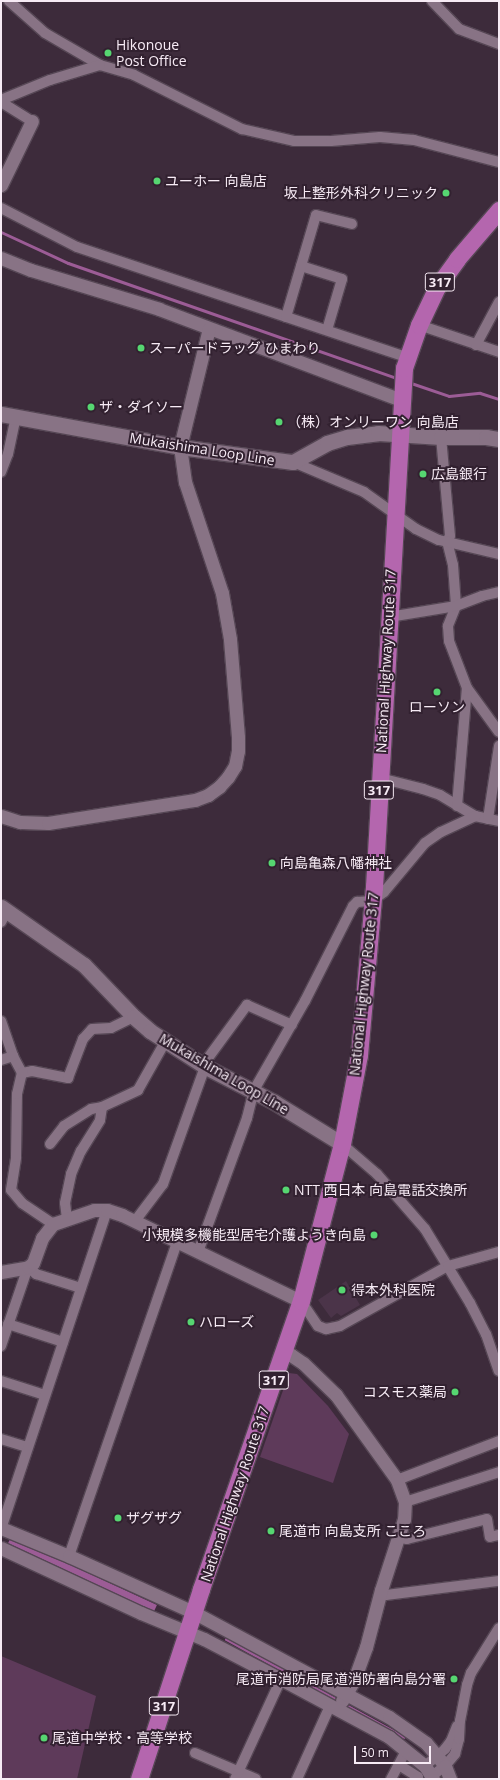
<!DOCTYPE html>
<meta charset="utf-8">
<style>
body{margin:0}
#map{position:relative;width:500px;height:1780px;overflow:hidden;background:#3d2b3b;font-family:"Open Sans","Noto Sans JP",sans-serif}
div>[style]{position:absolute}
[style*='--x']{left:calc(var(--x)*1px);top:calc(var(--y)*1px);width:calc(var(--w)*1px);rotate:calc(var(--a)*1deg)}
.built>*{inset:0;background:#4b3449}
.green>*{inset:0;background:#5e3a5a}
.water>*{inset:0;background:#9c5c96;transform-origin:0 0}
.stream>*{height:3px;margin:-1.5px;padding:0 1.5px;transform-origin:1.5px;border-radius:1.5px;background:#9c5c96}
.roads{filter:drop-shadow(1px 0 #564755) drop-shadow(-1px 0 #564755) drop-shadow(0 1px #564755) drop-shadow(0 -1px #564755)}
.minor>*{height:10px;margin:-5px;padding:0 5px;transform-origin:5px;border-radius:5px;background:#887385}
.tertiary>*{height:13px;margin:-6.5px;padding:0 6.5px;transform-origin:6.5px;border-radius:6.5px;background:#887385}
.secondary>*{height:15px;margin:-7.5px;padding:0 7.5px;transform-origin:7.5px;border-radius:7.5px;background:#887385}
.trunk>*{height:17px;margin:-8.5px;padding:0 8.5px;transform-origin:8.5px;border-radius:8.5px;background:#b466ae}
.dots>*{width:11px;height:11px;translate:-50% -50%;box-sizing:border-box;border:2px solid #322130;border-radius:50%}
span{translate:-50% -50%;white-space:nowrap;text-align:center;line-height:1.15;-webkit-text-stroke:4px #322130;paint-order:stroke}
.shield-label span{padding:1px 3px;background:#322130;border:1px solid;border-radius:3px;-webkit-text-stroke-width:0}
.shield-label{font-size:13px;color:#f7ebf5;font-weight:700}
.poi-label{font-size:14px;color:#f7ebf5}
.left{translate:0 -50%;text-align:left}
.right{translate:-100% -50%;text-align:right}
.street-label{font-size:14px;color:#f7ebf5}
.frame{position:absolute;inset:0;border:2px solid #f7ebf5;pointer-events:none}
.scale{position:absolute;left:354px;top:1746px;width:77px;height:18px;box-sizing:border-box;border:2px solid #f7ebf5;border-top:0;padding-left:5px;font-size:12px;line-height:14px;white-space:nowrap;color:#f7ebf5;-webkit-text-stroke:3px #322130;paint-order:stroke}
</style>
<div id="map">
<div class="built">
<div style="clip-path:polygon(346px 1281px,360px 1305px,341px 1316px,337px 1313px,331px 1318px,318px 1300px)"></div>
</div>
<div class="green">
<div style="clip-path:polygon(289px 1373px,297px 1374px,328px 1406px,349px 1434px,333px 1483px,260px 1457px)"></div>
<div style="clip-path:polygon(1px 1656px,96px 1696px,77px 1779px,1px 1779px)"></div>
</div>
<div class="water">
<div style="left:11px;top:1537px;width:161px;height:7px;rotate:25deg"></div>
</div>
<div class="stream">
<div style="--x:1;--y:232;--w:74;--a:24.8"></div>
<div style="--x:68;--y:263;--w:349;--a:19.3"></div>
<div style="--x:408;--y:382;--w:43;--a:18.9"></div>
<div style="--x:449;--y:396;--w:31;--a:-6"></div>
<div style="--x:480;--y:393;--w:20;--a:18"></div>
<div style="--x:226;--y:1639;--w:129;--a:28.8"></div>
<div style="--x:344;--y:1704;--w:68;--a:28.8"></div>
</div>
<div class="roads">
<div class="minor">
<div style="--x:9;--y:1;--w:48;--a:41.6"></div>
<div style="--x:45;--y:33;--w:64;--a:30.2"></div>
<div style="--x:100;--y:65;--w:35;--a:16"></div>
<div style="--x:134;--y:75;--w:121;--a:26.6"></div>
<div style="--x:242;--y:129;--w:53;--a:13"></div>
<div style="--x:294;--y:141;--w:37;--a:0"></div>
<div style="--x:331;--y:141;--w:49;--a:-4.7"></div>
<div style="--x:380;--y:137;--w:34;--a:5"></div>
<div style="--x:414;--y:140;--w:88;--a:14.5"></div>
<div style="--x:432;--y:1;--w:39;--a:46"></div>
<div style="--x:459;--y:29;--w:43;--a:20.6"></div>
<div style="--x:1;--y:100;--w:53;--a:-22.2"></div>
<div style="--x:50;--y:80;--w:52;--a:-16.7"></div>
<div style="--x:1;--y:102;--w:36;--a:32"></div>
<div style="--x:1;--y:208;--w:85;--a:27.2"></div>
<div style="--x:77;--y:247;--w:347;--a:18.5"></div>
<div style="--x:301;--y:266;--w:43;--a:17.6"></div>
<div style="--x:342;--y:279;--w:53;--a:106.4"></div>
<div style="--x:286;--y:317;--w:106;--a:-73.6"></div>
<div style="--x:316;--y:215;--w:37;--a:14"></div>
<div style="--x:419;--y:325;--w:84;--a:18.6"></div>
<div style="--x:476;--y:345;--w:49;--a:-61.9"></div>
<div style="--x:441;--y:437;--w:99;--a:84.8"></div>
<div style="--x:450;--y:536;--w:6;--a:121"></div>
<div style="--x:447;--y:541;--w:25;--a:76"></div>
<div style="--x:453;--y:565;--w:41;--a:85.8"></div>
<div style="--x:456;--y:606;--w:22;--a:112"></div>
<div style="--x:448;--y:626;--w:15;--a:86"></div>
<div style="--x:449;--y:641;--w:50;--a:69"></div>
<div style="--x:467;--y:688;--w:54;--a:54"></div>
<div style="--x:293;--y:462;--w:77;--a:22.9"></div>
<div style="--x:364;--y:492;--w:64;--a:35.4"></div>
<div style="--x:416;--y:529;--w:25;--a:26"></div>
<div style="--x:439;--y:540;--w:62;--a:13.1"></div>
<div style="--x:1;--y:472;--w:19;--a:-69"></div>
<div style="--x:8;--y:454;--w:38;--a:-78"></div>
<div style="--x:389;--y:617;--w:68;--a:-9.3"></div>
<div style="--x:456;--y:606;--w:28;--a:-21"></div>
<div style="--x:482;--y:596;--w:17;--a:-13"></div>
<div style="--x:380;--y:778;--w:44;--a:14.3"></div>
<div style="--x:423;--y:789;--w:18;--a:19"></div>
<div style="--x:440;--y:795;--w:41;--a:31"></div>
<div style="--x:475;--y:816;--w:25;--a:12"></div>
<div style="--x:457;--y:806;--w:118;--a:-85.2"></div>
<div style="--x:488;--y:819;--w:74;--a:-81.4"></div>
<div style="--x:1;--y:922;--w:13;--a:-61"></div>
<div style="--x:1;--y:1021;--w:37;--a:71"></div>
<div style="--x:13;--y:1056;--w:19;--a:62"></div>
<div style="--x:1;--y:1060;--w:13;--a:-18"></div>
<div style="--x:50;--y:1144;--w:23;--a:-52"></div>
<div style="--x:64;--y:1126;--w:32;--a:-32"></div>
<div style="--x:91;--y:1109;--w:11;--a:-10"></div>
<div style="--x:102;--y:1107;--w:40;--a:-25"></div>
<div style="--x:138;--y:1090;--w:55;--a:-60.6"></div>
<div style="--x:342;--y:1144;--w:46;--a:40.6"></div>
<div style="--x:377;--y:1174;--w:73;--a:48.9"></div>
<div style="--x:425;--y:1229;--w:87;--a:58.7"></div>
<div style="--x:470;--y:1303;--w:35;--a:63"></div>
<div style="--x:486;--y:1334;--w:39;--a:71"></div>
<div style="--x:67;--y:1219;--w:16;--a:-97"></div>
<div style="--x:65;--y:1203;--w:30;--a:-78"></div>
<div style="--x:71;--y:1174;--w:25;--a:-67"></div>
<div style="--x:81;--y:1151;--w:36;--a:-58"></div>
<div style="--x:100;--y:1120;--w:13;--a:-81"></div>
<div style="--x:135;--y:1221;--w:46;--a:-52.9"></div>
<div style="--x:163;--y:1184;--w:134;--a:-70.3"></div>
<div style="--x:208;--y:1058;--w:66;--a:-53.7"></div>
<div style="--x:247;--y:1005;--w:49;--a:24"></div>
<div style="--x:53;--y:1224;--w:37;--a:-146"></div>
<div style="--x:22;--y:1203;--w:17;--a:-130"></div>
<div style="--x:11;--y:1190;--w:33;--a:-81"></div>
<div style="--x:16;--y:1157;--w:63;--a:-89.1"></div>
<div style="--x:17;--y:1094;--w:22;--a:-77"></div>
<div style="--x:22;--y:1073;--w:10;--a:-11"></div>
<div style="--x:32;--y:1071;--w:37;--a:11"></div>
<div style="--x:68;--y:1078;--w:42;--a:-69"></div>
<div style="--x:83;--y:1039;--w:13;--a:-48"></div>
<div style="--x:92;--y:1029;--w:19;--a:-3"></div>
<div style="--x:111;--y:1028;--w:25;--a:-26"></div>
<div style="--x:198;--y:1252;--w:143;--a:-69.9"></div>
<div style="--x:247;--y:1118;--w:29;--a:-76"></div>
<div style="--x:254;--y:1090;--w:103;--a:-60.2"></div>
<div style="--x:305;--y:1001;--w:106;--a:-63.2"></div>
<div style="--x:353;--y:906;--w:6;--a:-45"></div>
<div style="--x:357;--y:902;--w:15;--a:-4"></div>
<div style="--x:372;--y:901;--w:15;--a:-37"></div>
<div style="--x:384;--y:892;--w:64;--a:-50.1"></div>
<div style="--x:425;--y:843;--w:19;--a:-35"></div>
<div style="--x:441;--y:832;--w:38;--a:-25"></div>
<div style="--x:301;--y:1301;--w:30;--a:56"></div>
<div style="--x:318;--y:1326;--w:9;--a:21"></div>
<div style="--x:326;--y:1329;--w:14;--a:-12"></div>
<div style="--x:340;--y:1326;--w:124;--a:-29.1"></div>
<div style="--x:448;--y:1266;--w:53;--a:-15.4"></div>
<div style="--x:8;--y:1324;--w:58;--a:18.1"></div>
<div style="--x:1;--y:1346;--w:83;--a:-71.1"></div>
<div style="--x:28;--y:1267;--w:11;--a:41"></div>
<div style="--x:36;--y:1274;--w:47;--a:17.3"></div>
<div style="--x:1;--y:1381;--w:46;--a:17.7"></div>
<div style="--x:1;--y:1439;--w:28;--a:17"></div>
<div style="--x:397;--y:1480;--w:109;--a:-20.9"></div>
<div style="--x:405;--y:1502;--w:99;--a:-17.7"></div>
<div style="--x:1;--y:1529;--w:336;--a:-71.6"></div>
<div style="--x:398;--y:1537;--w:9;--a:13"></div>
<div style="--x:407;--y:1539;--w:82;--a:-14"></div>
<div style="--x:487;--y:1519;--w:18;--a:81"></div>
<div style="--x:490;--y:1537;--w:9;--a:-13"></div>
<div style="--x:69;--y:1556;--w:332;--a:-71"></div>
<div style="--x:381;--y:1590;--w:7;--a:45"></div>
<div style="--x:386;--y:1595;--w:114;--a:-7.1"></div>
<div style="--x:195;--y:1753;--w:66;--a:23.1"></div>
<div style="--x:399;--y:1765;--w:22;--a:32"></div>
<div style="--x:418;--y:1777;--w:2;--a:90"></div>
<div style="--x:425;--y:1766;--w:26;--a:-40"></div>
<div style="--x:445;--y:1749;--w:10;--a:-53"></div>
<div style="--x:451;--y:1741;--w:16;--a:-68"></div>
<div style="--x:432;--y:1776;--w:16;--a:-38"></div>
<div style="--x:445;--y:1766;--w:16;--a:-50"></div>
<div style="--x:455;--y:1754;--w:16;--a:-75"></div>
<div style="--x:459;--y:1739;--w:18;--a:-87"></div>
<div style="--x:460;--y:1721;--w:37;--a:-79"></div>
<div style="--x:467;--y:1685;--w:13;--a:-72"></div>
<div style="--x:471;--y:1673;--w:53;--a:-58.1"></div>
<div style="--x:235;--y:1779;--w:110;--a:-65.3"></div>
<div style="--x:297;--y:1779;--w:80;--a:-65.7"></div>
<div style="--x:391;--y:1779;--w:32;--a:-62"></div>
</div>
<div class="tertiary">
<div style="--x:1;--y:185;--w:71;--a:-64.2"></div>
<div style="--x:1;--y:258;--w:32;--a:22"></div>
<div style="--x:31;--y:270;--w:134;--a:16.9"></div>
<div style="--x:159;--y:309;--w:259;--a:20.6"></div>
<div style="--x:1;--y:816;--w:20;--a:18"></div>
<div style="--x:20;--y:822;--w:28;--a:2"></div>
<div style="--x:48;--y:823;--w:149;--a:-8.9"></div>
<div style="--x:195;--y:800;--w:14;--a:-21"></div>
<div style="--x:208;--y:795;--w:14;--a:-36"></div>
<div style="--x:219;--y:787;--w:13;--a:-48"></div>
<div style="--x:228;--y:777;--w:13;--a:-58"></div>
<div style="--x:235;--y:766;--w:15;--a:-79"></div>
<div style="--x:238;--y:751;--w:14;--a:-90"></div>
<div style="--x:238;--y:737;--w:98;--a:-94.7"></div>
<div style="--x:230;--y:639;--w:47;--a:-99.9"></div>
<div style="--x:222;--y:593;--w:117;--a:-108.4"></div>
<div style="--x:185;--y:482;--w:35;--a:-98"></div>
<div style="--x:180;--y:447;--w:122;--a:-76.3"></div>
<div style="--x:1;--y:1272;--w:27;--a:-10"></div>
<div style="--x:28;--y:1267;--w:6;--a:-39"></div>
<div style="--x:33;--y:1263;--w:27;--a:-70"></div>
<div style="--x:42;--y:1238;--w:18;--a:-52"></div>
<div style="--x:53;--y:1224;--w:43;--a:-18.9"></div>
<div style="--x:94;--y:1210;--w:13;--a:0"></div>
<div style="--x:107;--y:1210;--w:16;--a:18"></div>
<div style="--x:122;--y:1215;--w:199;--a:25.7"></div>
<div style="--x:284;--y:1354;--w:7;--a:8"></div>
<div style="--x:291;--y:1355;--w:14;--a:34"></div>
<div style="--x:303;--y:1363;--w:46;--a:44.1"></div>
<div style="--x:336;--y:1395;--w:105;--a:54.3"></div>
<div style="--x:397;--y:1480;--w:23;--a:70"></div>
<div style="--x:405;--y:1502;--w:17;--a:93"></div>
<div style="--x:404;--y:1519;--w:75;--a:107.9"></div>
<div style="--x:381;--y:1590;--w:59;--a:104.7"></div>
<div style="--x:366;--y:1647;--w:35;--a:110"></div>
<div style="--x:354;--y:1680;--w:24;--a:120"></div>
<div style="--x:1;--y:1528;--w:74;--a:22.4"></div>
<div style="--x:69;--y:1556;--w:138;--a:24.3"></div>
<div style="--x:195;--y:1613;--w:220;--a:28.2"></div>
<div style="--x:389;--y:1717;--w:45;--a:35.1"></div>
<div style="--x:426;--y:1743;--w:30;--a:50"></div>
<div style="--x:445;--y:1766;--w:14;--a:69"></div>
<div style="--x:1;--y:1548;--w:154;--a:24.9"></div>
<div style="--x:141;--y:1613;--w:68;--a:22.4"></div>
<div style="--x:204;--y:1639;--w:87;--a:27.5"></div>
<div style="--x:281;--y:1679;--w:123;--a:28.2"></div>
<div style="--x:389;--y:1737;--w:46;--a:38.9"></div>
<div style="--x:425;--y:1766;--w:15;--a:58"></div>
</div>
<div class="secondary">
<div style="--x:1;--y:414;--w:182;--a:10.4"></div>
<div style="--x:180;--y:447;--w:114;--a:7.6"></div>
<div style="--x:293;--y:462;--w:39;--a:-29"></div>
<div style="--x:327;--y:443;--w:21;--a:-17"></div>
<div style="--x:347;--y:437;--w:31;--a:-7"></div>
<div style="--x:378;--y:433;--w:63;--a:3.6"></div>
<div style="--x:441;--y:437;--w:45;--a:0"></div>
<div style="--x:486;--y:437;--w:13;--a:9"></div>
<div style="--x:1;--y:907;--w:101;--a:34.9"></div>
<div style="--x:84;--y:965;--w:72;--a:46.1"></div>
<div style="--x:134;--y:1017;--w:21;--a:41"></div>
<div style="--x:150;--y:1031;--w:64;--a:32.9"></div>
<div style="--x:204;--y:1066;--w:79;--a:27.2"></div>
<div style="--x:274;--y:1102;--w:80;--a:31.7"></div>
</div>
<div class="trunk">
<div style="--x:139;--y:1779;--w:200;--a:-71.9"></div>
<div style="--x:201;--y:1589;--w:305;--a:-70.9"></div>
<div style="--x:301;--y:1301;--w:162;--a:-75.4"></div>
<div style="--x:342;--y:1144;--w:91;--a:-79.2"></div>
<div style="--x:359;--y:1055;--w:169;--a:-84.9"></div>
<div style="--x:374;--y:887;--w:520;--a:-86.69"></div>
<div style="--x:404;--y:368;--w:46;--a:-70.8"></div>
<div style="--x:419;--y:325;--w:42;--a:-64.7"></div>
<div style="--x:437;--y:287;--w:34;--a:-54"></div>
<div style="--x:457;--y:259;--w:65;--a:-49.4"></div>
</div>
</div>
<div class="dots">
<div style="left:108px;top:53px;background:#56d671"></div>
<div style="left:157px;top:181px;background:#56d671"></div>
<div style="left:446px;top:193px;background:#56d671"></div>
<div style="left:141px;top:348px;background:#56d671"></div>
<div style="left:91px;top:407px;background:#56d671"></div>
<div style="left:279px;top:422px;background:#56d671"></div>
<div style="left:423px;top:474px;background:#56d671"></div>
<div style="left:437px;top:692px;background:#56d671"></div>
<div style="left:272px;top:863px;background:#56d671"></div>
<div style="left:286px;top:1190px;background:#56d671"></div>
<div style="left:374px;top:1235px;background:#56d671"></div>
<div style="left:342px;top:1290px;background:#56d671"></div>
<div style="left:191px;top:1322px;background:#56d671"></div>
<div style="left:455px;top:1392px;background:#56d671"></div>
<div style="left:118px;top:1518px;background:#56d671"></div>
<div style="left:271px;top:1531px;background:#56d671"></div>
<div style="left:454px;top:1679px;background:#56d671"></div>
<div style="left:44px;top:1738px;background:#56d671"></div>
</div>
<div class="shield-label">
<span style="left:440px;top:282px">317</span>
<span style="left:379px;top:790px">317</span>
<span style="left:274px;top:1380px">317</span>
<span style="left:164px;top:1706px">317</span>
</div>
<div class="poi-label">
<span class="left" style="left:116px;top:53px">Hikonoue<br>Post Office</span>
<span class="left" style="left:165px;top:181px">ユーホー 向島店</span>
<span class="right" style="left:438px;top:193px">坂上整形外科クリニック</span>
<span class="left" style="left:149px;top:348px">スーパードラッグ ひまわり</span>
<span class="left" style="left:99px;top:407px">ザ・ダイソー</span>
<span class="left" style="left:287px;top:422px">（株）オンリーワン 向島店</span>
<span class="left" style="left:431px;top:474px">広島銀行</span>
<span style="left:437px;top:707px">ローソン</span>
<span class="left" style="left:280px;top:863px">向島亀森八幡神社</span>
<span class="left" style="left:294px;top:1190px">NTT 西日本 向島電話交換所</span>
<span class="right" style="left:366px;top:1235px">小規模多機能型居宅介護ようき向島</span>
<span class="left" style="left:351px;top:1290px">得本外科医院</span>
<span class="left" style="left:199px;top:1322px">ハローズ</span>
<span class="right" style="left:447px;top:1392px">コスモス薬局</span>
<span class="left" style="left:126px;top:1518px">ザグザグ</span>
<span class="left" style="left:279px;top:1531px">尾道市 向島支所 こころ</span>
<span class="right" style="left:446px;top:1679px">尾道市消防局尾道消防署向島分署</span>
<span class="left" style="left:52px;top:1738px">尾道中学校・高等学校</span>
</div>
<div class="street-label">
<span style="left:202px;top:449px;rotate:9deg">Mukaishima Loop Line</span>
<span style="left:386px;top:661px;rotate:-87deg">National Highway Route 317</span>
<span style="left:364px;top:984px;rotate:-84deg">National Highway Route 317</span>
<span style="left:224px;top:1074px;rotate:30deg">Mukaishima Loop Line</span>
<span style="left:235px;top:1494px;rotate:-71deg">National Highway Route 317</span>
</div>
<div class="frame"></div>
<div class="scale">50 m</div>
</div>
